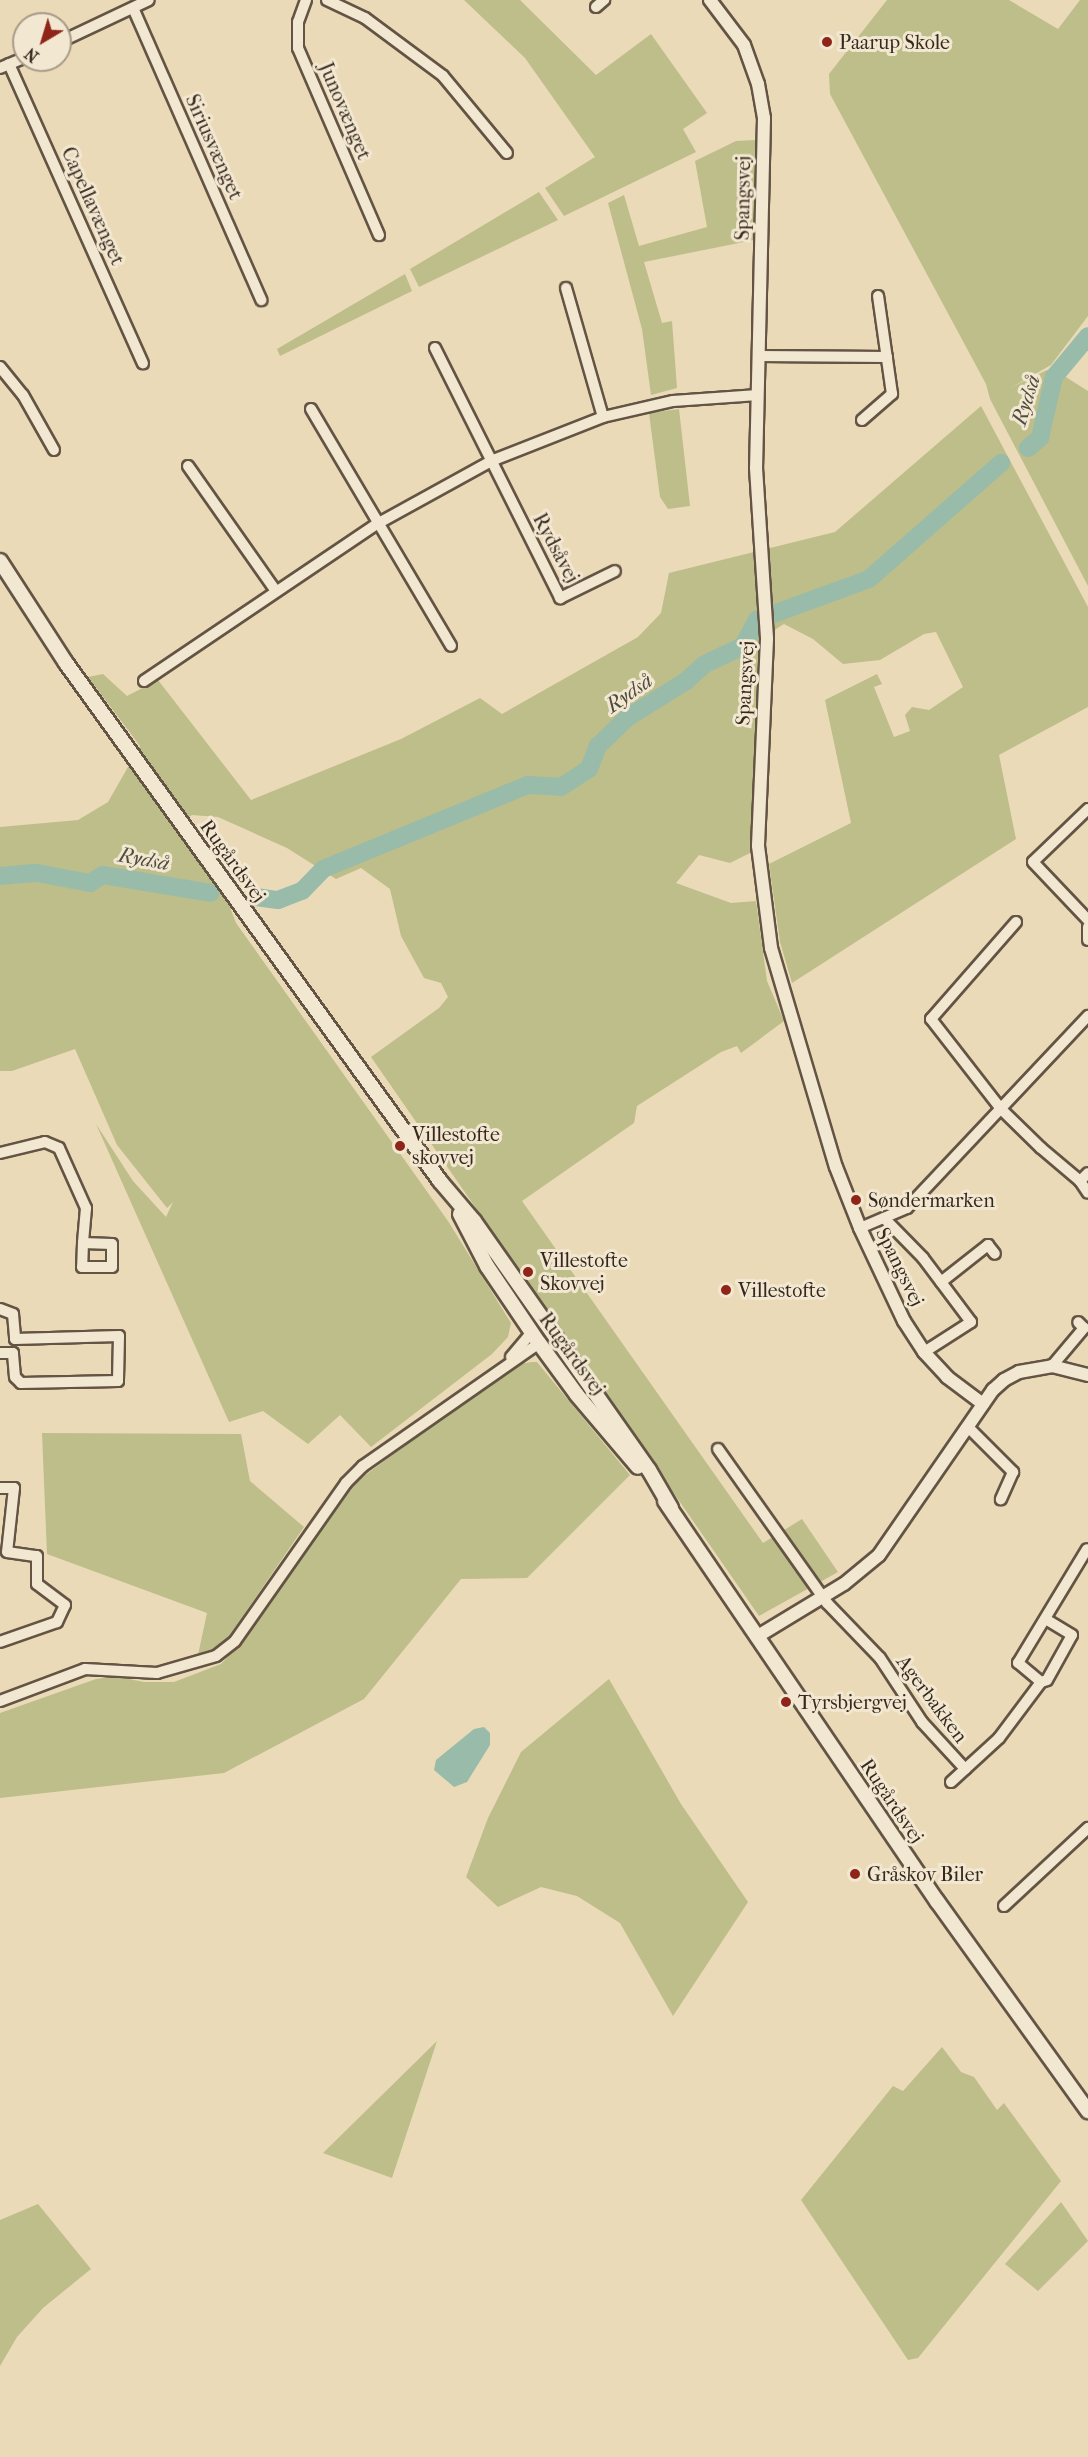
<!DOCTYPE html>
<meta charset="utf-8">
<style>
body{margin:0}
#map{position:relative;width:1088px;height:2457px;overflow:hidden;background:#ebdab8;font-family:"IM FELL French Canon",serif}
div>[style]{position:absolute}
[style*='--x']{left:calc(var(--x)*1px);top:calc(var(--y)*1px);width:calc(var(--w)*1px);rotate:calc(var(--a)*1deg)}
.green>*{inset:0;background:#bdbe8a}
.water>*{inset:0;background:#9ba}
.river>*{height:18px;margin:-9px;padding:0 9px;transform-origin:9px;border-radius:9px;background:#9ba}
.roads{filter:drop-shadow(2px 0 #635444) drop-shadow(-2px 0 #635444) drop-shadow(0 2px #635444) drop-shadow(0 -2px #635444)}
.minor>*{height:10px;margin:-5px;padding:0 5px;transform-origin:5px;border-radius:5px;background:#f2e7d1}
.tertiary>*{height:12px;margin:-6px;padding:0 6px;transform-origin:6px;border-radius:6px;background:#f2e7d1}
.secondary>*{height:14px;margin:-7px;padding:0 7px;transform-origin:7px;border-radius:7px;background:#f2e7d1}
.dots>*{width:16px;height:16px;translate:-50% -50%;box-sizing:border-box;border:3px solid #f2e7d1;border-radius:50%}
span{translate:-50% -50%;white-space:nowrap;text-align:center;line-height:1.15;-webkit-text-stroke:6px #f2e7d1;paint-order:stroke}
.poi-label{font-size:20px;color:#36281d}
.left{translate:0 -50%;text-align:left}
.street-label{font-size:20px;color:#36281d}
.water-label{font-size:21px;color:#4f4d40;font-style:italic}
.north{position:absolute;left:12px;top:12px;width:60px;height:60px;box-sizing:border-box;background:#f2e7d1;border:2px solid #a79b89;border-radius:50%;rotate:218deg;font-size:16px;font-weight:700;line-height:24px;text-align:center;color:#36281d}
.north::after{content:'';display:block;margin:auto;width:21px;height:27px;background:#8f2418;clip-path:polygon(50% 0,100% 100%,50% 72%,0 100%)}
</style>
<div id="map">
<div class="green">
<div style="clip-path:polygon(464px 0,520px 0,596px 75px,651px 34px,707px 113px,683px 129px,696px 152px,564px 216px,545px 188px,595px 157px,525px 58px)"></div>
<div style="clip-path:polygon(887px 0,1009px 0,1058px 29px,1080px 0,1088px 0,1088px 316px,1051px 365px,1010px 388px,1047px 370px,1056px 382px,1061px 374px,1088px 391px,1088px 586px,990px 399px,986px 384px,830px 94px,829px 74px)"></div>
<div style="clip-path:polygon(756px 140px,754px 240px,644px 262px,662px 323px,672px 321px,677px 388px,651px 395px,642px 329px,608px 203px,624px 195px,639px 246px,707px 227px,695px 161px,736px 141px)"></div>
<div style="clip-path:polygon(539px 192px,558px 220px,419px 287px,410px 269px)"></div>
<div style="clip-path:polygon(405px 274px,412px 291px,280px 356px,277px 349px)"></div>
<div style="clip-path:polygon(981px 406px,1088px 607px,1088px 707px,999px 755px,1016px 839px,792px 983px,780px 942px,769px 864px,851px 823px,825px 700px,877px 674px,882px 684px,874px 687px,894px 737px,910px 731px,905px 715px,912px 707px,929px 710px,963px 687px,936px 632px,924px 634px,880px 660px,843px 664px,813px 639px,784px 624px,759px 640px,752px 852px,730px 863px,699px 855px,676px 883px,731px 903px,756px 901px,767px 981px,784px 1021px,741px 1053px,737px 1046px,721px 1052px,637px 1106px,634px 1123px,522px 1201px,763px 1543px,802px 1519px,838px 1572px,759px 1616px,371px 1057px,439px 1008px,448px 997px,441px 983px,424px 978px,401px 936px,390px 889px,361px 868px,336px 879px,287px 848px,218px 817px,192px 815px,175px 825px,228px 902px,236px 923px,448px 1221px,511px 1323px,508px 1337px,492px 1354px,371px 1447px,340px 1415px,308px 1444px,263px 1411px,229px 1422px,96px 1124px,133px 1181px,166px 1217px,173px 1202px,167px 1208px,117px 1145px,75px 1049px,12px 1071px,0 1071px,0 827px,78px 820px,108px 802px,140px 746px,88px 677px,103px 674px,127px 696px,158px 680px,251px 800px,401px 739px,480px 698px,502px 714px,638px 637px,661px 613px,669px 573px,835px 532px)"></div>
<div style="clip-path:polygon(679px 409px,690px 506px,668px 509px,660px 497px,649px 413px)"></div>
<div style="clip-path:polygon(532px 1362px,537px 1362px,630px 1475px,527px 1578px,461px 1579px,364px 1699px,224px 1773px,0 1798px,0 1713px,96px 1679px,114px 1676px,144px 1682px,174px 1682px,221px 1664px,239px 1645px,349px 1487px,514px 1365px)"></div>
<div style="clip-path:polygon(42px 1433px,241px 1434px,250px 1481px,304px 1527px,227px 1639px,212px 1652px,198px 1655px,207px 1613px,47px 1554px)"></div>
<div style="clip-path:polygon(609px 1679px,681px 1804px,748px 1902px,673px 2016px,620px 1923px,577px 1896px,541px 1887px,498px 1907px,466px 1877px,488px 1818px,521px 1752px)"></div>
<div style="clip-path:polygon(437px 2041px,392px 2178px,323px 2153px)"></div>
<div style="clip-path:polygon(942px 2047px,961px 2072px,974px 2077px,997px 2110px,1004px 2103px,1061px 2181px,918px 2358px,908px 2360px,801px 2200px,893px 2086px,903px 2091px)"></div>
<div style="clip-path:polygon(1061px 2202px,1088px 2241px,1038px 2291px,1005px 2264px)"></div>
<div style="clip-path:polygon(38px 2204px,91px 2269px,43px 2308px,17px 2337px,0 2366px,0 2220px)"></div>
</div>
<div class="water">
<div style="clip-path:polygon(484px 1727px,490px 1733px,490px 1745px,467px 1782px,454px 1787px,434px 1770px,436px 1760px,474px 1729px)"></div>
</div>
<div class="river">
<div style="--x:1028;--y:448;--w:16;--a:-40"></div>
<div style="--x:1040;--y:438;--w:63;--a:-77.1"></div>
<div style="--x:1054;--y:377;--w:53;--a:-50.3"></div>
<div style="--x:0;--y:876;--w:37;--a:-5"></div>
<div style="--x:37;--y:873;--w:54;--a:10.7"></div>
<div style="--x:90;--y:883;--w:15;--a:-32"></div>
<div style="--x:103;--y:875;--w:109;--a:9.5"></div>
<div style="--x:256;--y:897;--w:22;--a:8"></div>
<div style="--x:278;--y:900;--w:26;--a:-21"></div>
<div style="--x:302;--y:891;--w:30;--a:-46"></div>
<div style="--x:323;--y:869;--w:222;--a:-22.3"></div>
<div style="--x:528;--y:785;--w:33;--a:3"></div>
<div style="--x:561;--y:787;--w:33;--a:-33"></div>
<div style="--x:589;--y:769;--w:25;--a:-69"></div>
<div style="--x:598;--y:746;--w:40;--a:-44"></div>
<div style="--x:627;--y:718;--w:70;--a:-32.1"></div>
<div style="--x:686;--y:681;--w:25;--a:-42"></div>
<div style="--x:705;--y:664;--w:42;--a:-25.3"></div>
<div style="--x:743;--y:646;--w:30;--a:-62"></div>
<div style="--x:757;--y:620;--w:119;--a:-20.1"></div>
<div style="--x:869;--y:579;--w:176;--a:-41.3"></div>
</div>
<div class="roads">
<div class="minor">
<div style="--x:306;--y:0;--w:23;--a:110"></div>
<div style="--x:298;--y:22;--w:26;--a:90"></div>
<div style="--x:298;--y:48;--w:204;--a:66.6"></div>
<div style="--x:327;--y:0;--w:42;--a:25.3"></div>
<div style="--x:365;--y:18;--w:97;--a:36.6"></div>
<div style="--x:443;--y:76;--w:100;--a:50.3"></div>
<div style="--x:596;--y:7;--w:11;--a:-41"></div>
<div style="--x:134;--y:10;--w:317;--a:66.3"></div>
<div style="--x:60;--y:42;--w:98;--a:-25.3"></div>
<div style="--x:9;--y:64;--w:328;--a:65.9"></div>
<div style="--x:0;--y:68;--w:26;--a:-23"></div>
<div style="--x:566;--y:288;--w:134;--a:74"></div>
<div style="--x:435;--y:348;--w:280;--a:63.4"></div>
<div style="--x:560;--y:598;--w:61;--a:-26.1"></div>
<div style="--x:759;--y:356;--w:128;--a:0.4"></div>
<div style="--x:0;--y:367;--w:36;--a:51"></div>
<div style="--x:23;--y:395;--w:63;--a:60.6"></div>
<div style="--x:311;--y:409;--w:275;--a:59.4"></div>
<div style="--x:862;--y:420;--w:40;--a:-41"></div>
<div style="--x:892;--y:394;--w:99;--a:-98.1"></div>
<div style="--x:188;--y:466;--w:153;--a:54.9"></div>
<div style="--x:144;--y:681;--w:281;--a:-34"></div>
<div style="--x:377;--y:524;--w:130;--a:-28.9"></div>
<div style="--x:491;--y:461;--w:120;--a:-21.4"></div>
<div style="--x:603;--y:417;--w:72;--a:-12.9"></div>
<div style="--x:673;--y:401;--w:85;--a:-4"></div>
<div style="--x:1088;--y:809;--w:76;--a:136.1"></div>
<div style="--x:1033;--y:862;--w:80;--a:46.5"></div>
<div style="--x:1016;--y:922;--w:129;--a:131.2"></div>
<div style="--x:931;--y:1019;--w:114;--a:52.1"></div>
<div style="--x:1001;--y:1109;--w:56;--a:44.3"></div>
<div style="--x:1041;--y:1148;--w:51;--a:40.2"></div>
<div style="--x:1080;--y:1181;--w:11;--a:-45"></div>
<div style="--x:1088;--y:927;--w:13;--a:90"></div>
<div style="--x:0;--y:1153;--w:46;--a:-13.7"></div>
<div style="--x:45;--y:1142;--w:15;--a:23"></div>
<div style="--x:59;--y:1148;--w:66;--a:65.8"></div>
<div style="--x:86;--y:1208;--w:35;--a:95"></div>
<div style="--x:83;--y:1243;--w:24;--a:92"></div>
<div style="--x:82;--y:1267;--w:30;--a:0"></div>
<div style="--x:112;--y:1267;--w:23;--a:-90"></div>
<div style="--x:112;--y:1244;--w:29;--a:-178"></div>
<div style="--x:1080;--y:1181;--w:14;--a:56"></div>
<div style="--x:884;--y:1218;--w:56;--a:45.7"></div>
<div style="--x:923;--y:1258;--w:80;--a:53.1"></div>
<div style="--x:971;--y:1322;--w:56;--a:147.4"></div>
<div style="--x:860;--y:1228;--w:51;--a:-23.1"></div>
<div style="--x:907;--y:1208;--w:264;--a:-46.7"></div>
<div style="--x:941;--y:1282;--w:60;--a:-38.2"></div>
<div style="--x:988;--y:1245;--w:11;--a:52"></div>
<div style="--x:0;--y:1309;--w:14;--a:21"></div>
<div style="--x:13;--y:1314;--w:25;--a:85"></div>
<div style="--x:15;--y:1339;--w:104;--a:-1.7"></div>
<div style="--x:119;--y:1336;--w:45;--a:91.3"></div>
<div style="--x:118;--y:1381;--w:97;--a:178.8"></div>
<div style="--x:21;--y:1383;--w:8;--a:-135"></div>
<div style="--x:15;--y:1377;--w:24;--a:-95"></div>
<div style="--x:13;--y:1353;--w:13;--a:180"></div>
<div style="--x:511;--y:1357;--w:33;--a:-50"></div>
<div style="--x:1052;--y:1366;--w:50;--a:-49.9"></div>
<div style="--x:1084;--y:1328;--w:8;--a:-135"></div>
<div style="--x:968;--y:1427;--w:64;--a:45"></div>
<div style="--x:1013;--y:1472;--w:30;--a:114"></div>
<div style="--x:718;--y:1449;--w:189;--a:54.7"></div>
<div style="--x:827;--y:1603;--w:76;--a:46.1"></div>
<div style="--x:880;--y:1658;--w:77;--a:56.7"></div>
<div style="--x:922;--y:1722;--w:64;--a:47.5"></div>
<div style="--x:0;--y:1488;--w:14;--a:0"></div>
<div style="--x:14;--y:1488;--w:64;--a:96.2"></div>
<div style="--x:7;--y:1552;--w:30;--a:8"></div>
<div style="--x:37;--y:1556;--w:28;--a:90"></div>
<div style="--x:37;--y:1584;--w:35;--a:37"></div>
<div style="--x:65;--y:1605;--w:19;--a:115"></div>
<div style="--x:57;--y:1622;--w:60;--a:160.7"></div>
<div style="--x:1041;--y:1682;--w:30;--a:-140"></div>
<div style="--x:1018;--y:1663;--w:133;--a:-58.8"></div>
<div style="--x:0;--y:1701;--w:91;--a:-20.6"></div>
<div style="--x:85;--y:1669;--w:72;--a:3.2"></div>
<div style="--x:157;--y:1673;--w:61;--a:-16.1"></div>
<div style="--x:216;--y:1656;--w:24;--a:-38"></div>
<div style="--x:235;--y:1641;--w:193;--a:-54.9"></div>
<div style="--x:346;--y:1483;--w:24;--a:-45"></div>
<div style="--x:363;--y:1466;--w:215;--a:-34.9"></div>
<div style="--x:951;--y:1782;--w:65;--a:-42.5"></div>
<div style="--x:999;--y:1738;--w:70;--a:-53.1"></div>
<div style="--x:1041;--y:1682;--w:6;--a:-18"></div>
<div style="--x:1047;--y:1680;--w:51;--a:-60.9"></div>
<div style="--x:1072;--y:1635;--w:31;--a:-149"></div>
<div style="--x:1004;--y:1906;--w:115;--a:-42.9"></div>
</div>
<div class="tertiary">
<div style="--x:710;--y:0;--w:56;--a:52.9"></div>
<div style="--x:744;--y:45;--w:41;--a:70.3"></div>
<div style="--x:758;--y:84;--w:35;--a:80"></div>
<div style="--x:764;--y:118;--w:350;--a:91.3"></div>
<div style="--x:756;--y:468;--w:171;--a:86.3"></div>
<div style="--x:767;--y:639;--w:207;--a:92.5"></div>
<div style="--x:758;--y:846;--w:103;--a:82.7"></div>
<div style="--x:771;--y:948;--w:228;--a:73.5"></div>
<div style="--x:836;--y:1167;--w:66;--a:68.5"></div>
<div style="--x:860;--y:1228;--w:103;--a:64.7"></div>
<div style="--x:904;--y:1321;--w:37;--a:57"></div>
<div style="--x:924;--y:1352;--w:34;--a:47"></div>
<div style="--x:947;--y:1377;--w:45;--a:36.9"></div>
<div style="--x:758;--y:1636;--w:100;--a:-31.2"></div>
<div style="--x:844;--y:1584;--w:45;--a:-39.6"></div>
<div style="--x:879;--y:1555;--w:201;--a:-55.4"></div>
<div style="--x:993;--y:1390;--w:15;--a:-42"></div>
<div style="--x:1004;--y:1380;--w:17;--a:-28"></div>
<div style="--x:1019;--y:1372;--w:34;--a:-10"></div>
<div style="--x:1052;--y:1366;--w:37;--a:14"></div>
</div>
<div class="secondary">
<div style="--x:0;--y:561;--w:121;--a:57.1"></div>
<div style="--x:66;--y:663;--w:639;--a:54.17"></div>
<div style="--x:440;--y:1181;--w:52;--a:49.6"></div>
<div style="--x:474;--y:1221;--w:304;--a:54.9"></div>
<div style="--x:649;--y:1470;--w:44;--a:59.9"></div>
<div style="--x:460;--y:1214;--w:59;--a:62.6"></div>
<div style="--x:487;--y:1266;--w:93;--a:56"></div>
<div style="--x:539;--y:1343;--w:64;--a:53.8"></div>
<div style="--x:577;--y:1395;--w:94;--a:49.7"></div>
<div style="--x:665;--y:1501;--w:484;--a:55.8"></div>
<div style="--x:937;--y:1901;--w:259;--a:54.3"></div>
</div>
</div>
<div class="dots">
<div style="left:827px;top:42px;background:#8f2418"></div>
<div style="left:400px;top:1146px;background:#8f2418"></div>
<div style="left:856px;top:1200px;background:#8f2418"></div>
<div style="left:528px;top:1272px;background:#8f2418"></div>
<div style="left:726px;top:1290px;background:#8f2418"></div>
<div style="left:786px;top:1702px;background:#8f2418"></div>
<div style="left:855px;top:1874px;background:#8f2418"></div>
</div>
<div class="poi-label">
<span class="left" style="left:839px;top:42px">Paarup Skole</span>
<span class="left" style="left:412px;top:1146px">Villestofte<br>skovvej</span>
<span class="left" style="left:868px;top:1200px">Søndermarken</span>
<span class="left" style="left:540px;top:1272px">Villestofte<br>Skovvej</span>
<span class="left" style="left:738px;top:1290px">Villestofte</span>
<span class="left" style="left:798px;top:1702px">Tyrsbjergvej</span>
<span class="left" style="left:867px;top:1874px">Gråskov Biler</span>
</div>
<div class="street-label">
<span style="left:345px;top:111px;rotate:67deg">Junovænget</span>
<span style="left:214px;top:147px;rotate:66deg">Siriusvænget</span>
<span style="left:743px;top:198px;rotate:-89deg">Spangsvej</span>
<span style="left:93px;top:206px;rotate:66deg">Capellavænget</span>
<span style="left:556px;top:548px;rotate:62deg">Rydsåvej</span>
<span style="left:745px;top:683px;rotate:-87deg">Spangsvej</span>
<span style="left:233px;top:861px;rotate:54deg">Rugårdsvej</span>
<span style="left:900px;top:1267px;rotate:64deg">Spangsvej</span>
<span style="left:572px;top:1354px;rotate:54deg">Rugårdsvej</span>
<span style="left:932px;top:1699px;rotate:53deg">Agerbakken</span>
<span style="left:892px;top:1801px;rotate:56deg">Rugårdsvej</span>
</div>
<div class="water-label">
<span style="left:1026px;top:400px;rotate:-73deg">Rydså</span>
<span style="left:629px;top:693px;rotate:-35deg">Rydså</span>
<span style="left:144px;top:859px;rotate:10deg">Rydså</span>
</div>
<div class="north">N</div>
</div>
